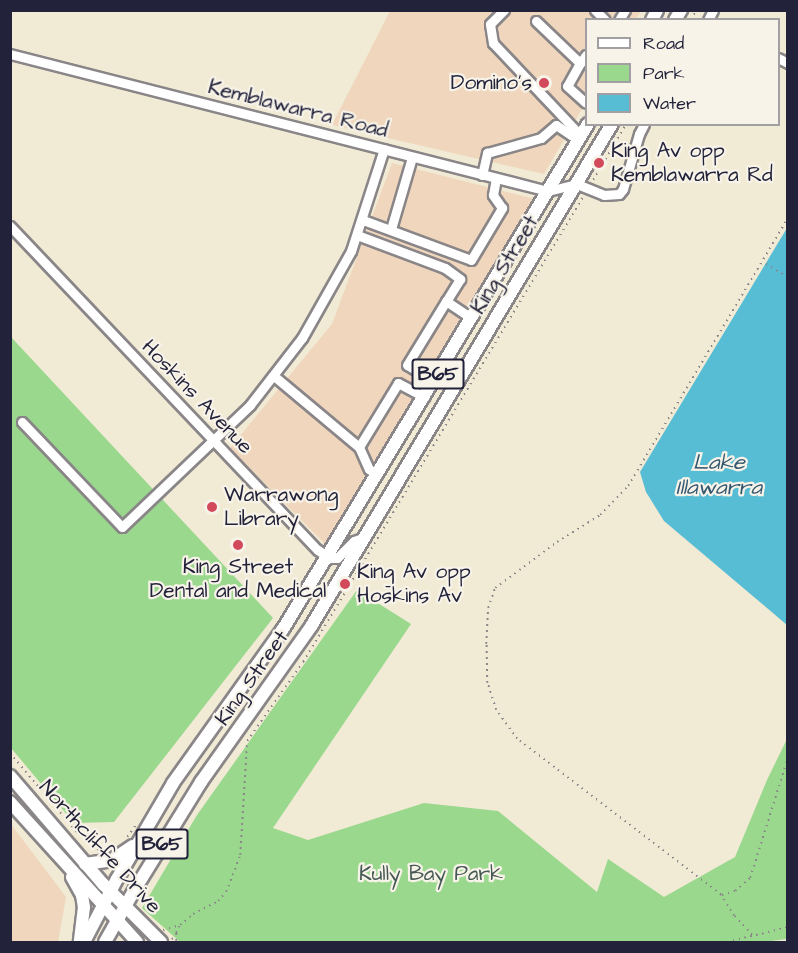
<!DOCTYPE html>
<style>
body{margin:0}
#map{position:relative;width:798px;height:953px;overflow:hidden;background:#f1ead5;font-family:"Architects Daughter",sans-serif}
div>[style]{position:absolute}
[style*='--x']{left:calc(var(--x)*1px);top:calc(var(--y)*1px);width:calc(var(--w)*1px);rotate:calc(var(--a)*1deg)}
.built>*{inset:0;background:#efd6bc}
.green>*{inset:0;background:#99d88d}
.water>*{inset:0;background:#57bdd5}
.path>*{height:1.5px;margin-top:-0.75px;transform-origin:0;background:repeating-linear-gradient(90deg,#8a8688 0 1.5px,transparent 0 6px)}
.roads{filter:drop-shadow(2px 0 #8a8688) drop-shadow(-2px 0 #8a8688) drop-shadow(0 2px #8a8688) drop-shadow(0 -2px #8a8688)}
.minor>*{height:9px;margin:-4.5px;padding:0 4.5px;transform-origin:4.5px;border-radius:4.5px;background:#fff}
.major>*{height:12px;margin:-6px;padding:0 6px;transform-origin:6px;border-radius:6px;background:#fff}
.dots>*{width:16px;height:16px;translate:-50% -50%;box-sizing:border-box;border:3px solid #f7f3e8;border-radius:50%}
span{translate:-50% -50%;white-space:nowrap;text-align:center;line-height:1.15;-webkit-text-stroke:4.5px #f7f3e8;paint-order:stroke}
.shield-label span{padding:2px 4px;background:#f7f3e8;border:2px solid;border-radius:4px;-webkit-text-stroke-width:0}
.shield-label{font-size:20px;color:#22223b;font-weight:700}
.poi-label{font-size:21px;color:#22223b}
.right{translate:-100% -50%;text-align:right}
.left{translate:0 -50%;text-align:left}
.street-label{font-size:21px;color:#22223b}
.park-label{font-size:21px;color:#465954}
.water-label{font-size:22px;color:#355871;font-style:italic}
.frame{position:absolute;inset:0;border:12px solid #22223b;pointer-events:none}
.legend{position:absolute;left:585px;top:18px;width:195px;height:108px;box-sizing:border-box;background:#f7f3e8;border:2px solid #a29fa3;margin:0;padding:8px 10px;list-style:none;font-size:18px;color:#22223b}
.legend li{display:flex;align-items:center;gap:12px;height:30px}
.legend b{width:30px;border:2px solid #a29fa3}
</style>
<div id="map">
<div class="built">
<div style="clip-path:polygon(390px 11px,641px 11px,636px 19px,586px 20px,586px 102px,544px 174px,332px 125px)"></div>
<div style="clip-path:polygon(392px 163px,535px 199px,327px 546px,230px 448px,332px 324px)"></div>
<div style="clip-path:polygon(10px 823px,66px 897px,58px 942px,11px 942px)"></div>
</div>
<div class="green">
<div style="clip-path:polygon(11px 337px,273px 618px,114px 822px,74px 823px,11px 748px)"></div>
<div style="clip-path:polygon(357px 590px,411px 624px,273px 828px,308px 840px,424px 803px,498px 811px,597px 892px,608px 859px,664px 897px,735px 857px,767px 780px,787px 739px,787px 939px,763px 942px,180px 942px,142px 908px,197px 815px)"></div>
</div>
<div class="water">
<div style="clip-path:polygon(787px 228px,787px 625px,664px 521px,646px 492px,640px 472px)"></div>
</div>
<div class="path">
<div style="--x:691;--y:20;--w:11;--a:-63"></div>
<div style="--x:593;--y:180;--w:65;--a:-59.5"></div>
<div style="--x:766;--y:264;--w:26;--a:31"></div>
<div style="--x:10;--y:753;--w:104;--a:49.7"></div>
<div style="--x:77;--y:832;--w:22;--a:34"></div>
<div style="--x:95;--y:844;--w:9;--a:58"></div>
<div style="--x:127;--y:837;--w:14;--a:-54"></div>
<div style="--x:722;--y:895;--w:14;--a:-17"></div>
<div style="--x:735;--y:891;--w:20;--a:-41"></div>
<div style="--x:750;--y:878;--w:127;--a:-72.6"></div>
<div style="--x:163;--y:930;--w:18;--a:-16"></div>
<div style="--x:180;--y:925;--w:17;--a:-40"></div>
<div style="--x:193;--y:914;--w:28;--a:-27"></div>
<div style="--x:218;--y:901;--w:12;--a:-48"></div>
<div style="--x:226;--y:892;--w:40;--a:-69"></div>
<div style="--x:240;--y:855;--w:114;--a:-86.5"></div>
<div style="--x:247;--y:741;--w:97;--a:-54.7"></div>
<div style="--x:303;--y:662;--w:543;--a:-58.95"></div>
<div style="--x:752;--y:935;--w:26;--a:-133"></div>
<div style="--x:734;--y:916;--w:25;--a:-122"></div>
<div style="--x:721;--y:895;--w:257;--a:-142.6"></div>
<div style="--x:517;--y:739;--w:36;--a:-126"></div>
<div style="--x:496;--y:710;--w:28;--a:-108"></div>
<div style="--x:487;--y:683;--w:39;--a:-91"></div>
<div style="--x:486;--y:644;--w:36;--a:-87"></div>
<div style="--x:488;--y:608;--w:21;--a:-71"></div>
<div style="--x:495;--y:588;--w:77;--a:-36.6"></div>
<div style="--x:557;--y:542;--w:51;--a:-32.1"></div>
<div style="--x:600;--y:515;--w:40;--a:-46"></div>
<div style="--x:628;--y:486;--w:312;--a:-59.2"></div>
<div style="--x:172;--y:938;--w:6;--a:39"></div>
<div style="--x:176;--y:941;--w:8;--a:-90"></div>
<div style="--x:176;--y:933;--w:8;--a:-67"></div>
<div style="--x:727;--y:942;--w:63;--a:-13.8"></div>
</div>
<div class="roads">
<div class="minor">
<div style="--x:595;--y:10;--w:14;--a:45"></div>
<div style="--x:619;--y:20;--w:12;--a:-59"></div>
<div style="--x:708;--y:20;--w:11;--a:-63"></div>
<div style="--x:536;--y:21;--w:61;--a:43.7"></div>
<div style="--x:580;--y:63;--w:10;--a:-53"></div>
<div style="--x:10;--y:54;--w:555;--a:14.29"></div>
<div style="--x:548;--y:191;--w:30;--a:-14"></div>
<div style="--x:577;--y:184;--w:29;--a:22"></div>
<div style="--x:604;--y:195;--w:15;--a:-4"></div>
<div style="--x:619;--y:194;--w:6;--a:-51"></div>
<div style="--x:623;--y:189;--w:57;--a:-73.8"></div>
<div style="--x:639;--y:134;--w:11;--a:-63"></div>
<div style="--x:778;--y:58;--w:11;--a:27"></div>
<div style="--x:580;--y:63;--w:26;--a:119"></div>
<div style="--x:567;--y:86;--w:25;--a:42"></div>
<div style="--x:482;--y:175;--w:23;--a:-77"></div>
<div style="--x:487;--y:153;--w:56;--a:-15.5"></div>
<div style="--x:541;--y:138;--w:20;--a:-41"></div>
<div style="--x:556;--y:125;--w:18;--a:34"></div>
<div style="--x:571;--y:135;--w:10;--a:6"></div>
<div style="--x:581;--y:136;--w:128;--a:-133.4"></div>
<div style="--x:493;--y:43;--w:19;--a:-99"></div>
<div style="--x:490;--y:24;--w:20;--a:-45"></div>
<div style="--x:363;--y:220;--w:115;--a:20.3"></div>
<div style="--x:471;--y:260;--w:61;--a:-59.2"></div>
<div style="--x:502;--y:208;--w:16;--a:-125"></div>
<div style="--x:493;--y:195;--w:17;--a:-80"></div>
<div style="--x:10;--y:226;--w:447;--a:46.5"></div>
<div style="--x:318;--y:550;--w:14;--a:36"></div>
<div style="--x:329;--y:558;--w:8;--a:0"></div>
<div style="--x:337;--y:558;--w:24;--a:-45"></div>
<div style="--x:354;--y:541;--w:12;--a:-20"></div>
<div style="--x:391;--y:229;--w:75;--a:-73.7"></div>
<div style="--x:357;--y:235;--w:94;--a:20.6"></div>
<div style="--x:445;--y:268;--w:19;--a:36"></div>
<div style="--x:460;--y:279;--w:26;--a:122"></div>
<div style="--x:446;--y:301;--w:30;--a:34"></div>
<div style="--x:274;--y:376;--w:111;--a:39.9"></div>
<div style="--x:359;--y:447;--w:75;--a:-58.6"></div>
<div style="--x:398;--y:383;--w:30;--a:28"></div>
<div style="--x:434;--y:381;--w:31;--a:-149"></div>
<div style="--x:407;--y:365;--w:75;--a:-58.6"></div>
<div style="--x:22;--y:422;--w:145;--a:46.4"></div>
<div style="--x:122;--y:527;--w:177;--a:-43.6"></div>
<div style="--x:250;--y:405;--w:85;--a:-52.2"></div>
<div style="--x:302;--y:338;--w:100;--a:-60.6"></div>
<div style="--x:351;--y:251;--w:107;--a:-72.1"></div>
<div style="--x:359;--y:447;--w:24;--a:66"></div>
<div style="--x:369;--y:469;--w:10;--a:37"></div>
</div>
<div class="major">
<div style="--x:652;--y:20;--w:11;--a:-63"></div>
<div style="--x:675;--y:20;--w:12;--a:-59"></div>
<div style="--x:10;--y:776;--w:143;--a:49.3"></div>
<div style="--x:103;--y:884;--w:82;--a:45"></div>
<div style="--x:10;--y:802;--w:189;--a:47.8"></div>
<div style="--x:85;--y:864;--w:27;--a:-8"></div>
<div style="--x:112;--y:860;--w:25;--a:-34"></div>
<div style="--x:72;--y:877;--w:21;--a:61"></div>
<div style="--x:82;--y:895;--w:12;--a:81"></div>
<div style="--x:84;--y:907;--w:35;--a:97"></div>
<div style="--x:84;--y:942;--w:71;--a:-62.4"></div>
<div style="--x:117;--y:879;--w:111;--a:-59.7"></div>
<div style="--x:173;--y:783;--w:189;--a:-54.5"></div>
<div style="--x:283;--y:629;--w:590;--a:-58.87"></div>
<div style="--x:105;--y:942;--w:61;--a:-60.5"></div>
<div style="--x:135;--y:889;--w:126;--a:-58.3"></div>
<div style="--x:201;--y:782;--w:192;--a:-54.7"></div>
<div style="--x:312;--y:625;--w:584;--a:-59.09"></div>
</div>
</div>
<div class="dots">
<div style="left:544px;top:83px;background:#d1495b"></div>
<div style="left:599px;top:163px;background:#d1495b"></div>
<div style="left:212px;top:507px;background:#d1495b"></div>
<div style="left:238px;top:545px;background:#d1495b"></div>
<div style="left:345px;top:584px;background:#d1495b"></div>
</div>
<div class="shield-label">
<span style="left:438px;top:374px">B65</span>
<span style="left:162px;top:844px">B65</span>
</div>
<div class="poi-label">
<span class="right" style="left:532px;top:83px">Domino's</span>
<span class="left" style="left:611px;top:163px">King Av opp<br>Kemblawarra Rd</span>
<span class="left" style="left:224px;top:507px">Warrawong<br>Library</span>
<span style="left:238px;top:579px">King Street<br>Dental and Medical</span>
<span class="left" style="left:357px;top:584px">King Av opp<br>Hoskins Av</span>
</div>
<div class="street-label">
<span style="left:298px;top:109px;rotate:14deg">Kemblawarra Road</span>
<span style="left:505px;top:265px;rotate:-59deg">King Street</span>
<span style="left:197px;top:397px;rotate:46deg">Hoskins Avenue</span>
<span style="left:252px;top:678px;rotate:-55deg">King Street</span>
<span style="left:100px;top:847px;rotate:48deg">Northcliffe Drive</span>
</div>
<div class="park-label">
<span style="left:431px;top:874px">Kully Bay Park</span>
</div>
<div class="water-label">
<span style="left:719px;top:475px">Lake<br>Illawarra</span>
</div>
<div class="frame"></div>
<ul class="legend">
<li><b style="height:8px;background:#fff"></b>Road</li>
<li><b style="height:16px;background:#99d88d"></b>Park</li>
<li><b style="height:16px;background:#57bdd5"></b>Water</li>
</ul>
</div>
